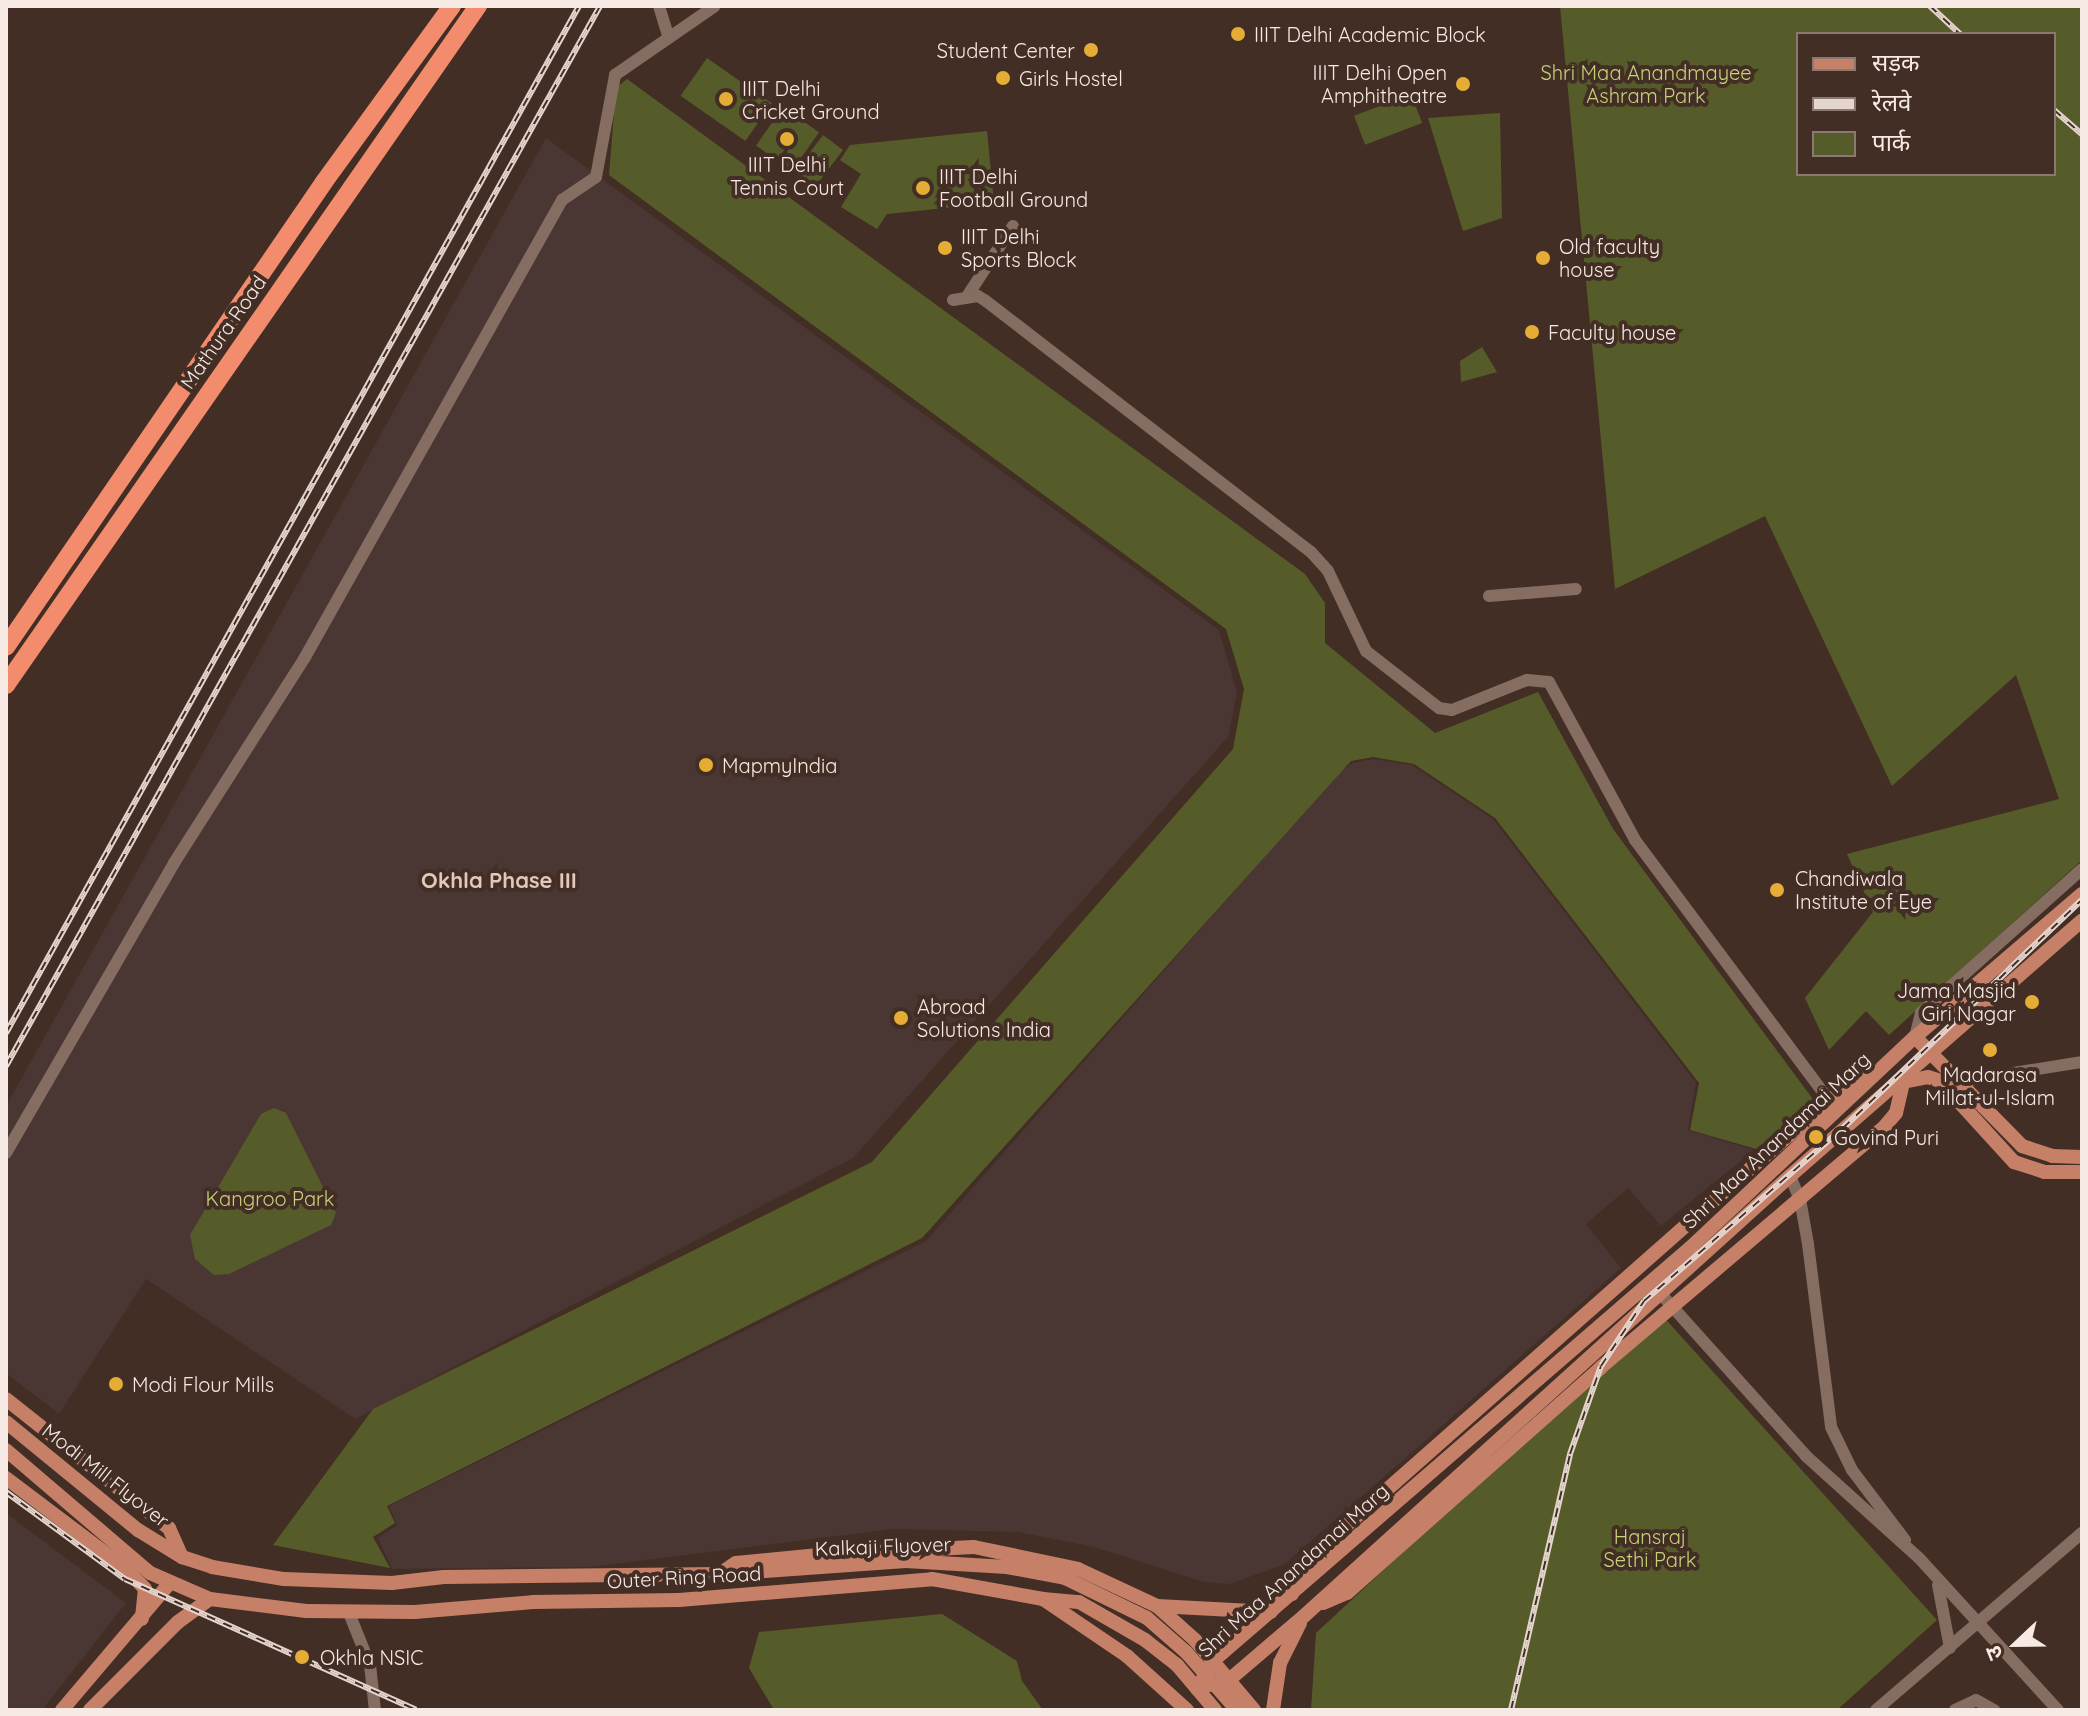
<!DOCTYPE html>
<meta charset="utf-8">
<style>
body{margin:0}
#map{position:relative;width:2088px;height:1716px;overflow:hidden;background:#432e25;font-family:Quicksand,"Noto Sans Devanagari",sans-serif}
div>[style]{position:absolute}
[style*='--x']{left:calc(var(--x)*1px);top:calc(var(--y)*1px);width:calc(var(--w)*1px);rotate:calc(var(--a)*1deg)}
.commercial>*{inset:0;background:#4a3632}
.green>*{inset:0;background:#565c29;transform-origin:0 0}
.minor>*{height:12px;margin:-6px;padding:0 6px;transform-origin:6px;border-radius:6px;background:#856d62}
.major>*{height:14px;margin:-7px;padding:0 7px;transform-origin:7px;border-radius:7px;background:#c68068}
.highway>*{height:18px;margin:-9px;padding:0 9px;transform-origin:9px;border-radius:9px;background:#f28c6c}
.rail>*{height:6px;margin-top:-3px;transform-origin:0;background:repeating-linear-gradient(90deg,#432e25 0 9px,#e4d5cf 0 18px);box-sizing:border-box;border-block:2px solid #e4d5cf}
.dots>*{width:22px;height:22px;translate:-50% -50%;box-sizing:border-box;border:4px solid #432e25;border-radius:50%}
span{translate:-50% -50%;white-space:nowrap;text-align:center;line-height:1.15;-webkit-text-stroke:8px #432e25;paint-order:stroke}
.poi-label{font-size:20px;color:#f7e9e3}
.left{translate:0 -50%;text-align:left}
.right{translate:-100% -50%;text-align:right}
.park-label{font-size:20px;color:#c7d178}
.street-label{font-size:20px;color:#f7e9e3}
.neighbourhood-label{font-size:22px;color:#e2c7bb;font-weight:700}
.frame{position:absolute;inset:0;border:8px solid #f7e9e3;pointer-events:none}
.legend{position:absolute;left:1796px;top:32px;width:260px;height:144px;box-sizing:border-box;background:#432e25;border:2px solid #8b7971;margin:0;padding:10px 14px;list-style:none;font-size:24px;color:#f7e9e3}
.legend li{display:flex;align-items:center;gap:16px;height:40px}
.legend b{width:40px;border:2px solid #8b7971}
.north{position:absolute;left:1976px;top:1604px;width:80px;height:80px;-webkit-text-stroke:6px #432e25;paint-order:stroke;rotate:248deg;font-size:22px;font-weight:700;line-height:32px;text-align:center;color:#f7e9e3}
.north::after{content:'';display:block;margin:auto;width:28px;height:36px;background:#f7e9e3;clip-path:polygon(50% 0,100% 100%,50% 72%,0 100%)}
</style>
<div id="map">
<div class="commercial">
<div style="clip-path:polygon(546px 138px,1219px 630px,1237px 693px,1228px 737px,853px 1158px,355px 1419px,146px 1279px,59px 1414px,6px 1373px,6px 1106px)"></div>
<div style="clip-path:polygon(1373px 759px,1412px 765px,1493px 819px,1696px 1083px,1688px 1130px,1754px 1150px,1661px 1226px,1628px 1188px,1586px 1224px,1621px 1268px,1285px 1564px,1230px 1584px,1204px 1582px,1094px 1547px,1018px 1532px,893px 1529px,590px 1567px,392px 1569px,378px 1538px,397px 1525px,389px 1506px,926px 1241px,1336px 775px,1352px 763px)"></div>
<div style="clip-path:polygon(6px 1513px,126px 1603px,42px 1710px,6px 1710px)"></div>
</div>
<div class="green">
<div style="clip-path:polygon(evenodd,1560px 6px,2082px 6px,2082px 860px,1889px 1035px,1866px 1011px,1829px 1050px,1805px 998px,1873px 912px,1847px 854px,2059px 799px,2016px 675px,1892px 786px,1765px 516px,1615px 589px,1560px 6px,1798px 34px,2054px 34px,2054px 174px,1798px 174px,1798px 34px)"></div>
<div style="left:707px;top:58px;width:79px;height:46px;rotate:35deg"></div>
<div style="clip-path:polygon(627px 79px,1305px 574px,1325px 603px,1325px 643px,1435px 733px,1538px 692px,1613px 829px,1815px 1102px,1756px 1149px,1690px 1130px,1699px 1083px,1495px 818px,1414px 764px,1373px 757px,1351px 761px,922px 1238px,387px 1506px,395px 1523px,373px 1537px,390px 1568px,273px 1545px,373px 1409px,872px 1162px,1233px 749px,1244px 689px,1226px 629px,609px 175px,616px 88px)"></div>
<div style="left:1411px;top:94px;width:31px;height:61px;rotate:69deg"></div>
<div style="left:783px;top:107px;width:44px;height:47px;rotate:35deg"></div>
<div style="clip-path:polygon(1500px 113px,1502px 218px,1463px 231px,1428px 118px)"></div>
<div style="clip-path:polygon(987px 131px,994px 203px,887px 214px,877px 229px,841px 207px,861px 174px,840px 160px,850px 145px)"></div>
<div style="left:823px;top:135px;width:25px;height:47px;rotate:37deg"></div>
<div style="clip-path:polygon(1482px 347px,1497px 372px,1461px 382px,1460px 361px)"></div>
<div style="clip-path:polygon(274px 1108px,286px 1113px,336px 1213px,331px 1225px,229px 1274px,214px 1275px,195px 1259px,190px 1235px,261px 1114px)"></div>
<div style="clip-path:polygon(1660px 1313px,1937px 1620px,1837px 1710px,1311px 1710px,1316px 1633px)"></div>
<div style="clip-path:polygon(942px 1614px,1017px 1661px,1022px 1681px,1043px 1710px,774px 1710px,749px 1668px,759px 1632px)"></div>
</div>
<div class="minor">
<div style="--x:659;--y:6;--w:31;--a:73"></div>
<div style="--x:966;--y:298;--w:86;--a:-56.9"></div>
<div style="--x:953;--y:300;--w:25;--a:-9"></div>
<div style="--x:978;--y:296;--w:9;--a:32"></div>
<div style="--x:986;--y:301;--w:411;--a:37.7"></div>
<div style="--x:1311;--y:552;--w:25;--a:48"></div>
<div style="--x:1328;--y:571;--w:89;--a:64.6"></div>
<div style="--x:1366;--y:651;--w:93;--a:38"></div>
<div style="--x:1439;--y:708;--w:13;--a:9"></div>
<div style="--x:1452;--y:710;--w:81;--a:-21.8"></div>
<div style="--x:1527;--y:680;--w:22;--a:5"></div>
<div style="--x:1549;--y:682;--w:180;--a:61.4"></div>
<div style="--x:1635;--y:840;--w:333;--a:53.3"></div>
<div style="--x:1489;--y:596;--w:87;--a:-4.6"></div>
<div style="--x:1915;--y:1037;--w:25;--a:-76"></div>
<div style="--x:1921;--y:1013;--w:216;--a:-41.8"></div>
<div style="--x:1958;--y:1082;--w:126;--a:-9.2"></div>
<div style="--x:6;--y:1153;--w:335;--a:-59.9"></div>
<div style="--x:174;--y:863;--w:242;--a:-57.5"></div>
<div style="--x:304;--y:659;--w:527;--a:-60.66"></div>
<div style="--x:562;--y:200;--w:41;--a:-34.1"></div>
<div style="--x:596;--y:177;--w:104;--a:-79.4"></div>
<div style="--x:615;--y:75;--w:121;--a:-34.6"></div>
<div style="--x:1790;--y:1176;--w:25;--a:67"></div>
<div style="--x:1800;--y:1199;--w:46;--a:79.9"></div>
<div style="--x:1808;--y:1244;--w:184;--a:82.8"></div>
<div style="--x:1831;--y:1427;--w:48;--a:64"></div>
<div style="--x:1852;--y:1470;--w:88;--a:52.9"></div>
<div style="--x:1660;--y:1293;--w:219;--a:48.1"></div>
<div style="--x:1806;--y:1456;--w:152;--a:42.1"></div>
<div style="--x:1919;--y:1558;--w:206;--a:47.6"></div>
<div style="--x:1938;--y:1585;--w:64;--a:79.2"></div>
<div style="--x:349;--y:1613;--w:56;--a:68"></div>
<div style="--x:370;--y:1665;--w:45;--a:83.7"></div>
<div style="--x:1876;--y:1710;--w:272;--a:-40.7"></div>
<div style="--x:1955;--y:1710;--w:23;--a:-25"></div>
<div style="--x:1976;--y:1700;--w:21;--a:29"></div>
</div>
<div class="major">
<div style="--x:1915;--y:1037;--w:153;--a:45.5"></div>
<div style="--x:2022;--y:1146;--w:32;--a:18"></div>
<div style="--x:2052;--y:1156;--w:30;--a:2"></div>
<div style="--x:1903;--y:1082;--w:25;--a:-11"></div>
<div style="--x:1928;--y:1077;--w:13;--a:18"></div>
<div style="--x:1940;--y:1081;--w:110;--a:47.6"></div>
<div style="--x:2014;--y:1162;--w:32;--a:18"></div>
<div style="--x:2044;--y:1172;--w:38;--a:0"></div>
<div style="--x:6;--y:1399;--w:208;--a:38.4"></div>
<div style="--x:169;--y:1528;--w:32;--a:66"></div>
<div style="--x:6;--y:1422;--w:171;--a:39.3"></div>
<div style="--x:138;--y:1530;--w:52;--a:31.5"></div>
<div style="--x:182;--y:1557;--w:32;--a:18"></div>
<div style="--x:212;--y:1567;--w:73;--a:9.5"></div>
<div style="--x:284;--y:1579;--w:108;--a:2.1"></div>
<div style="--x:392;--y:1583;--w:52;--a:-6.6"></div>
<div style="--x:444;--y:1577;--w:277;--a:-0.6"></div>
<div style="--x:721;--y:1574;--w:185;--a:-4"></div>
<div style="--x:906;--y:1561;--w:101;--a:3.4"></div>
<div style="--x:1007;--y:1567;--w:59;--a:10.7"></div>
<div style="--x:1065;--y:1578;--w:91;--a:26"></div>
<div style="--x:1147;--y:1618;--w:52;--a:41.1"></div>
<div style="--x:1186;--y:1652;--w:77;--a:48.7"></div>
<div style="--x:6;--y:1450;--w:189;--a:40.5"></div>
<div style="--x:150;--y:1573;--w:65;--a:23.4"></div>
<div style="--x:210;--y:1599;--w:97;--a:7.1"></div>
<div style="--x:306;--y:1611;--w:109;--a:0.5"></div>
<div style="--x:415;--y:1612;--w:118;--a:-4.8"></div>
<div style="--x:533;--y:1602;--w:146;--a:-0.8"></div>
<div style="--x:679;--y:1600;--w:254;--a:-4.7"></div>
<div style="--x:932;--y:1579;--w:113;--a:10.2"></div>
<div style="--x:1043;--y:1599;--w:102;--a:34.2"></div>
<div style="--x:1127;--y:1656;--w:81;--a:42"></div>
<div style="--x:6;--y:1478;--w:149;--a:37.1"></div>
<div style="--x:125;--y:1568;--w:29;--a:46"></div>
<div style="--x:145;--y:1589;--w:30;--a:96"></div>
<div style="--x:724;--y:1571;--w:14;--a:-34"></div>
<div style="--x:736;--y:1563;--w:93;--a:-5.5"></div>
<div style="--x:829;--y:1554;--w:145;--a:-2.8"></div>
<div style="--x:974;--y:1547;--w:106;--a:11.9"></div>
<div style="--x:1078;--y:1569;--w:87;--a:25.1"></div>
<div style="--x:1157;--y:1606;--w:51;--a:41.8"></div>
<div style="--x:1195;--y:1640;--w:92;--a:49.9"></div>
<div style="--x:1292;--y:1594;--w:24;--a:-81"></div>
<div style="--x:1296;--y:1570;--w:609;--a:-41.47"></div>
<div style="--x:1752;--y:1167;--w:126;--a:-40.5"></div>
<div style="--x:1848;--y:1085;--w:28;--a:-26"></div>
<div style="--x:1043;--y:1599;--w:36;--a:5"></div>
<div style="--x:1079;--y:1602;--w:76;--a:29.9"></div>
<div style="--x:1145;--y:1640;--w:41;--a:38"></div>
<div style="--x:1177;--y:1665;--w:59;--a:49.8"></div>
<div style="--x:1323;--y:1603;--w:26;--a:-23"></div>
<div style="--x:1347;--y:1593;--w:339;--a:-41.6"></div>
<div style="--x:1600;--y:1368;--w:374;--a:-40.3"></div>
<div style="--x:1885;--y:1126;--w:17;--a:-50"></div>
<div style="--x:1896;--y:1113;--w:32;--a:-77"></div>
<div style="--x:1157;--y:1606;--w:114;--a:3"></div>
<div style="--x:1209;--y:1685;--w:21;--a:-14"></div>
<div style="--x:1229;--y:1680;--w:99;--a:-40.5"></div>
<div style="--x:1304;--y:1616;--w:656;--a:-42.16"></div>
<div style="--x:1790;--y:1176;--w:388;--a:-41.2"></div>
<div style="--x:1197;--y:1689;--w:32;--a:-60"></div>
<div style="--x:1213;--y:1661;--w:632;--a:-40.9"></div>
<div style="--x:1691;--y:1247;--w:307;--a:-43.2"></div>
<div style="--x:1915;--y:1037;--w:220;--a:-40.6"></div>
<div style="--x:62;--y:1710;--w:165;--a:-49.7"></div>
<div style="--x:90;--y:1710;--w:124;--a:-45"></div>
<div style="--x:178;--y:1622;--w:39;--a:-36"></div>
<div style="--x:1273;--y:1710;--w:48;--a:-81.5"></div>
<div style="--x:1280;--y:1663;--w:45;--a:-63.4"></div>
</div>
<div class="highway">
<div style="--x:6;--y:647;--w:563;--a:-55.63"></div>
<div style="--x:324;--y:182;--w:218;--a:-54"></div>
<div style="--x:6;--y:685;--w:827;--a:-55.2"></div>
</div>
<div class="rail">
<div style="--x:1930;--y:6;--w:41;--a:43"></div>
<div style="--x:2054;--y:110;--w:37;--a:41"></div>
<div style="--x:6;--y:1033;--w:1176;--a:-60.84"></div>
<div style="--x:6;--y:1066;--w:1215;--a:-60.73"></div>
<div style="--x:6;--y:1492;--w:147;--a:36.2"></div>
<div style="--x:125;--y:1579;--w:319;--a:24.2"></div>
<div style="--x:1511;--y:1710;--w:263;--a:-77"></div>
<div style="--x:1570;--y:1454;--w:93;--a:-70.6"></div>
<div style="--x:1601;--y:1366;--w:78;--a:-56.5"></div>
<div style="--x:1644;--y:1301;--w:264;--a:-41"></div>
<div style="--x:1843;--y:1128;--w:330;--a:-43.7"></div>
</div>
<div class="dots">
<div style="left:1238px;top:34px;background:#e5ad35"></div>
<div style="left:1091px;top:50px;background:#e5ad35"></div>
<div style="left:1003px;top:78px;background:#e5ad35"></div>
<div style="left:1463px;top:84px;background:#e5ad35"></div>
<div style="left:726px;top:99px;background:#e5ad35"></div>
<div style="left:787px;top:139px;background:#e5ad35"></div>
<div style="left:923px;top:188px;background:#e5ad35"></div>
<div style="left:945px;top:248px;background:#e5ad35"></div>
<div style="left:1543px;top:258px;background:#e5ad35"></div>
<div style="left:1532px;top:332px;background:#e5ad35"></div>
<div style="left:706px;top:765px;background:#e5ad35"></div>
<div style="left:1777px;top:890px;background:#e5ad35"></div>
<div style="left:2032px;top:1002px;background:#e5ad35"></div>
<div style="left:901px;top:1018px;background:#e5ad35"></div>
<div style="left:1990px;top:1050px;background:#e5ad35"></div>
<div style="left:1816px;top:1137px;background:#e5ad35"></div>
<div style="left:116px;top:1384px;background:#e5ad35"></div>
<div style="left:302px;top:1657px;background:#e5ad35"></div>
</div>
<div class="poi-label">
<span class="left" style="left:1254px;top:34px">IIIT Delhi Academic Block</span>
<span class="right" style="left:1075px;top:50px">Student Center</span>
<span class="right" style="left:1447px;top:84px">IIIT Delhi Open<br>Amphitheatre</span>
<span class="left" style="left:1019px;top:78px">Girls Hostel</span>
<span class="left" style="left:742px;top:100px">IIIT Delhi<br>Cricket Ground</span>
<span style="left:787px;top:176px">IIIT Delhi<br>Tennis Court</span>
<span class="left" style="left:939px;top:188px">IIIT Delhi<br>Football Ground</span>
<span class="left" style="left:961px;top:248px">IIIT Delhi<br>Sports Block</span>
<span class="left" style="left:1559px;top:258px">Old faculty<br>house</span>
<span class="left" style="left:1548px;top:332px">Faculty house</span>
<span class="left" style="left:722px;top:765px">MapmyIndia</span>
<span class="left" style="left:1795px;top:890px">Chandiwala<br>Institute of Eye</span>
<span class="right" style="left:2016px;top:1002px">Jama Masjid<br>Giri Nagar</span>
<span class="left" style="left:917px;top:1018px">Abroad<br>Solutions India</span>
<span style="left:1990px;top:1086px">Madarasa<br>Millat-ul-Islam</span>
<span class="left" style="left:1834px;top:1137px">Govind Puri</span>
<span class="left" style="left:132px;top:1384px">Modi Flour Mills</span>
<span class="left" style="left:320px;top:1657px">Okhla NSIC</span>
</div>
<div class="park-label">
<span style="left:1646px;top:84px">Shri Maa Anandmayee<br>Ashram Park</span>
<span style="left:270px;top:1198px">Kangroo Park</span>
<span style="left:1650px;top:1548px">Hansraj<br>Sethi Park</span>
</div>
<div class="street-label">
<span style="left:223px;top:332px;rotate:-55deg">Mathura Road</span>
<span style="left:1776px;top:1140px;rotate:-43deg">Shri Maa Anandamai Marg</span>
<span style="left:106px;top:1475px;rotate:38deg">Modi Mill Flyover</span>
<span style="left:883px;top:1546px;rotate:-2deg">Kalkaji Flyover</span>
<span style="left:1293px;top:1570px;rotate:-42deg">Shri Maa Anandamai Marg</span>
<span style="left:684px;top:1577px;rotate:-3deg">Outer Ring Road</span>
</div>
<div class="neighbourhood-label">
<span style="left:499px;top:881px">Okhla Phase III</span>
</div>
<div class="frame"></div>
<ul class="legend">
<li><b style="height:10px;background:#c68068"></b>सड़क</li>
<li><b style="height:10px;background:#e4d5cf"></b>रेलवे</li>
<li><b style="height:22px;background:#565c29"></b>पार्क</li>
</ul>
<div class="north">उ</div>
</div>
